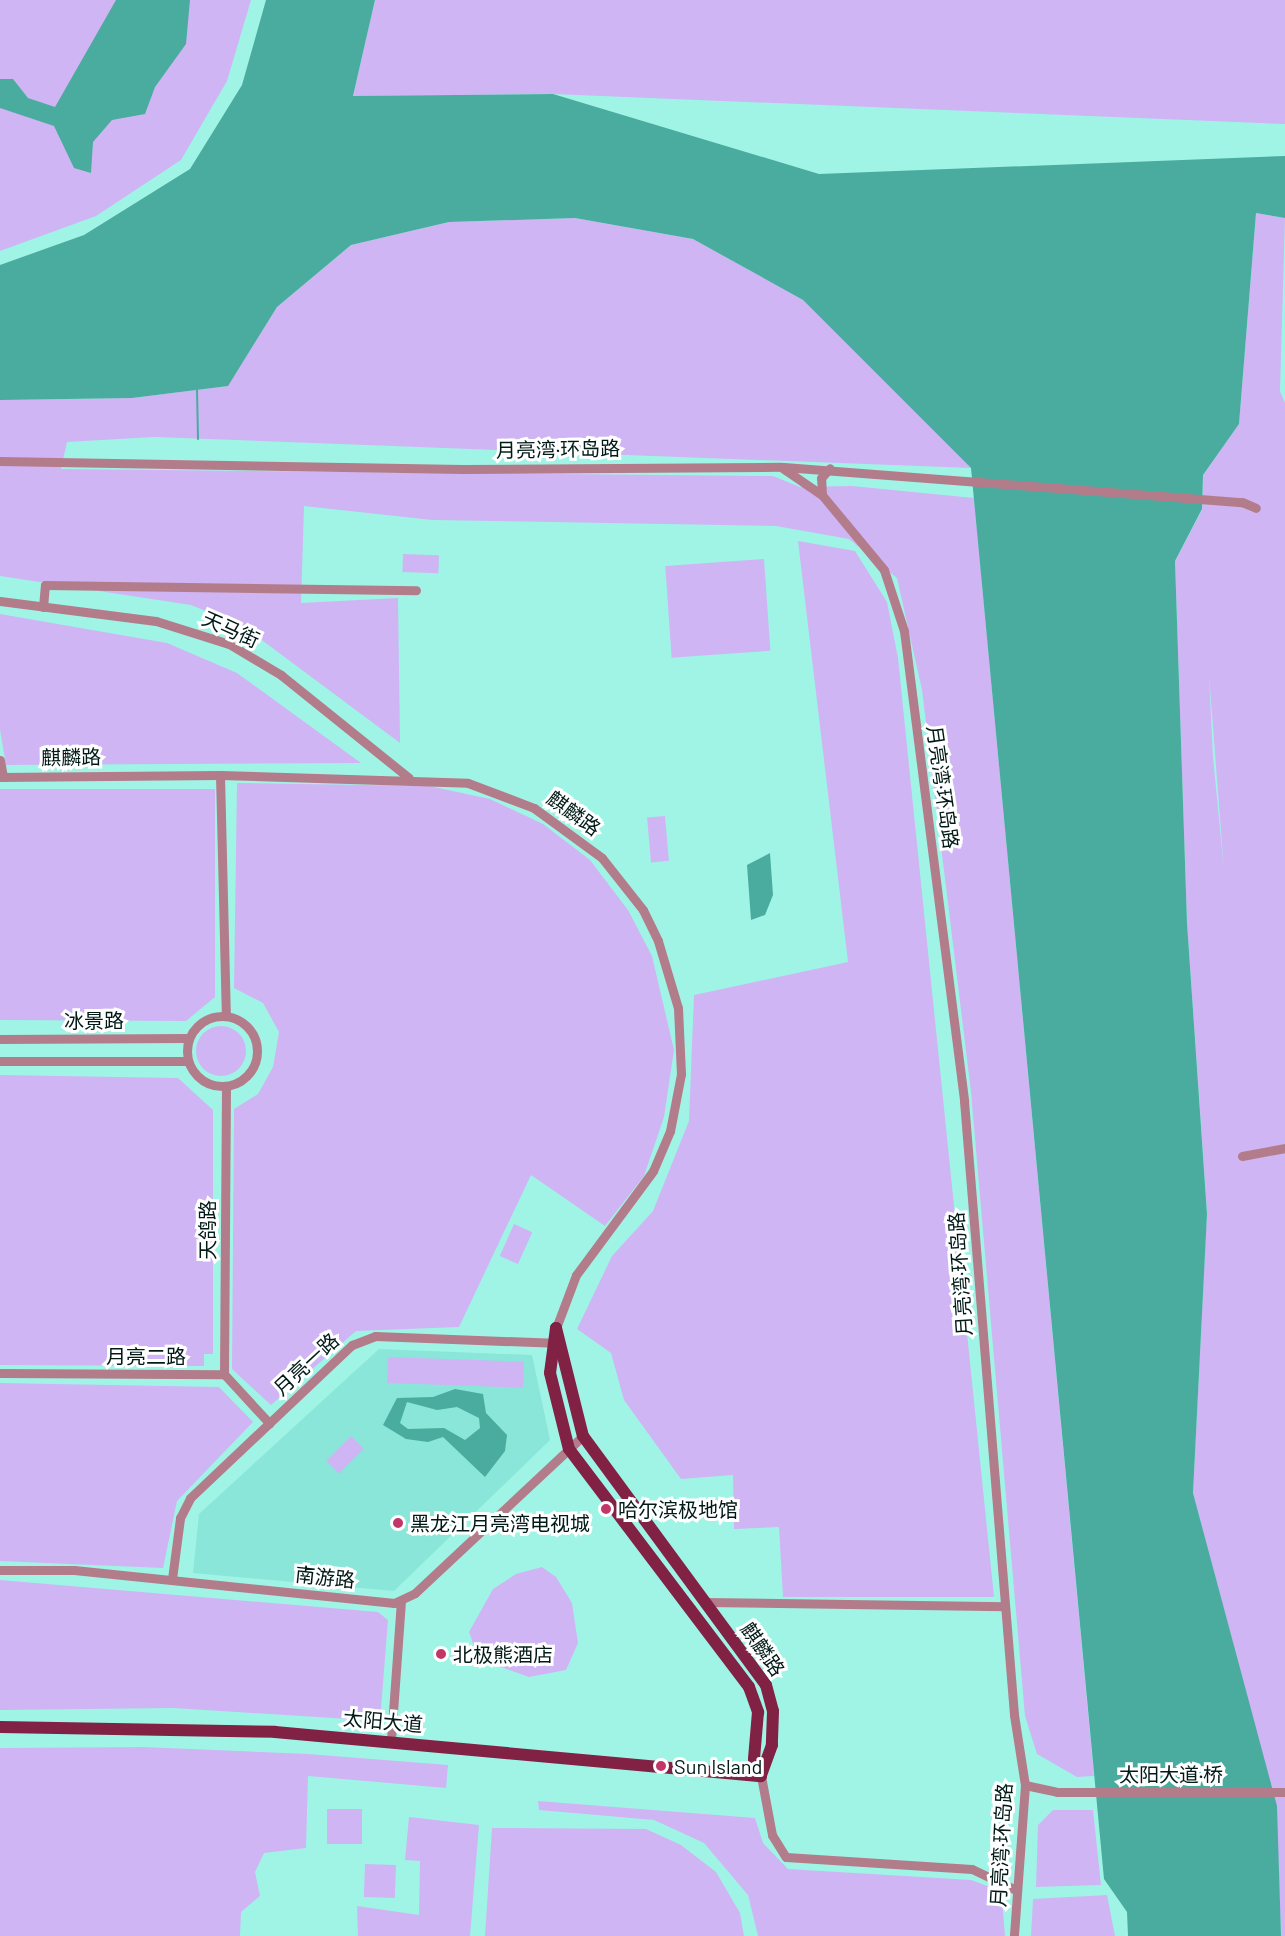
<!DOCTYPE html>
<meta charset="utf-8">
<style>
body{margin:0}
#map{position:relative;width:1285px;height:1936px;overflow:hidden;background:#a0f4e6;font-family:Barlow,"Noto Sans SC",sans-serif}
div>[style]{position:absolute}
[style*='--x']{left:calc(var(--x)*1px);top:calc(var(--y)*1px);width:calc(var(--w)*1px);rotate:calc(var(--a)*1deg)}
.built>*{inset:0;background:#89e6d8}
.green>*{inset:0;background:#cfb5f4;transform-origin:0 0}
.round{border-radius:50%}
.water>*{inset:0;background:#49ac9e}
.stream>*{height:2px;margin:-1px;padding:0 1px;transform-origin:1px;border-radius:1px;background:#49ac9e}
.minor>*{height:9px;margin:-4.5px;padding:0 4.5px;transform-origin:4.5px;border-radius:4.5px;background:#b37c8a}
.minor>.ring{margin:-4.5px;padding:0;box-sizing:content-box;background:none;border:9px solid #b37c8a;border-radius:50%}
.major>*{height:12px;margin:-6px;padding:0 6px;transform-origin:6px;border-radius:6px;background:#812144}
.dots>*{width:16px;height:16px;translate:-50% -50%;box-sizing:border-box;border:3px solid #fff;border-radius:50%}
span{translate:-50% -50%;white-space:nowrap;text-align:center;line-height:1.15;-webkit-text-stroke:6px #fff;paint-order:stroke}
.street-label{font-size:20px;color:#011a17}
.poi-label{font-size:20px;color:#011a17}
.left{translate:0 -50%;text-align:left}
</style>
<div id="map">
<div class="built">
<div style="clip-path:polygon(379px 1349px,532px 1355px,550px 1440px,394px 1591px,193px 1573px,199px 1514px)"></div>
</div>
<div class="green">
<div style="clip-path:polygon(0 0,251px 0,227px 81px,181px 160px,96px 216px,0 251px)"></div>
<div style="clip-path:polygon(375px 0,1285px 0,1285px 124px,553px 94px,353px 96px)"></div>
<div style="clip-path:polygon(evenodd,1256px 213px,1285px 218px,1280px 391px,1285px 403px,1285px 1936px,1281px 1936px,1276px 1806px,1193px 1493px,1207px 1211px,1187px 923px,1175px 561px,1202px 510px,1203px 475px,1239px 424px,1256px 213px,1209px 675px,1224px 870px,1213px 757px,1209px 675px)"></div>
<div style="clip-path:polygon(575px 218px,693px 239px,803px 300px,971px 468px,154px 437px,67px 442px,61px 469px,773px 476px,800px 487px,852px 486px,974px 498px,1094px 1776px,1077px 1777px,1037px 1754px,1025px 1716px,971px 1092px,922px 690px,897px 578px,849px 539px,776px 526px,432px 520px,304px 506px,301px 603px,398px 598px,400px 743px,243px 626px,191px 605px,0 576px,0 400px,132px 398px,227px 386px,277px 307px,351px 245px,449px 222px)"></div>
<div style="clip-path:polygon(798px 541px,855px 551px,887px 602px,898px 658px,994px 1597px,783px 1597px,779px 1527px,734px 1529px,733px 1475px,681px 1479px,624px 1400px,611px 1353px,577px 1329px,612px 1256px,653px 1211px,689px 1121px,694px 995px,848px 962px)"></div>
<div style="left:403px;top:554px;width:36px;height:18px;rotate:2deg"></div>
<div style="left:764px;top:559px;width:92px;height:99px;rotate:86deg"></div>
<div style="clip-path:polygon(0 614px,167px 643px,237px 673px,361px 763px,6px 765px,0 730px)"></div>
<div style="clip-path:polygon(237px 783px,429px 786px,490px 799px,543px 824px,590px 860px,628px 910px,652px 956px,674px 1050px,664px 1117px,644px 1176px,605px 1226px,531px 1175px,459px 1327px,356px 1331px,271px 1405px,232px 1369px,234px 1109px,258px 1094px,273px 1067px,279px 1032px,263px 1003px,234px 988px)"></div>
<div style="clip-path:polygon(0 789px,215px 789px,215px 997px,186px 1021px,0 1020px)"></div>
<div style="left:665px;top:816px;width:45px;height:18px;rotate:85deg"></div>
<div class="round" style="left:196px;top:1026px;width:50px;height:50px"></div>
<div style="clip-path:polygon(0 1075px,178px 1078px,213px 1110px,213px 1354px,204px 1354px,204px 1366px,0 1365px)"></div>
<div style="left:514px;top:1224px;width:20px;height:35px;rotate:24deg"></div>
<div style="left:388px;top:1357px;width:136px;height:26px;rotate:2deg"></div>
<div style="clip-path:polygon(0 1383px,219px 1387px,253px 1422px,177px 1501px,163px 1568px,0 1561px)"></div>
<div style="left:351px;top:1436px;width:18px;height:35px;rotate:45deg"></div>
<div style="clip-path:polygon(542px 1567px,556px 1577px,572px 1603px,578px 1643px,566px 1670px,529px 1677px,493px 1664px,474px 1646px,469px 1632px,493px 1589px,516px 1574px)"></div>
<div style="clip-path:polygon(0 1580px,378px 1612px,388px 1620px,380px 1721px,173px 1708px,0 1710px)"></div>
<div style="clip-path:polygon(143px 1747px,308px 1754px,448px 1765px,446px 1788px,308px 1776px,306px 1848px,264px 1853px,255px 1872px,260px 1896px,241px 1912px,240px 1936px,0 1936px,0 1748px)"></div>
<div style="clip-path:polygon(538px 1801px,755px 1818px,763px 1843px,788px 1869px,971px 1880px,990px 1887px,1002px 1900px,1005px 1936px,758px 1936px,748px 1895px,704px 1843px,654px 1820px,539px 1810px)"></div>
<div style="left:327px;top:1809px;width:35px;height:35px"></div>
<div style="clip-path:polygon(1053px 1810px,1093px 1810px,1101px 1885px,1036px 1887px,1038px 1825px)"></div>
<div style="clip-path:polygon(409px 1817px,479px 1825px,470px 1936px,358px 1936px,357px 1906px,419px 1915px,420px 1861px,405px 1860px)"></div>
<div style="clip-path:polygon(492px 1828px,646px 1829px,681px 1845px,716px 1872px,740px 1913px,744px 1936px,485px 1936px)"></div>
<div style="left:365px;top:1864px;width:31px;height:33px;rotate:2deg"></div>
<div style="clip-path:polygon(1107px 1895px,1115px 1936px,1031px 1936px,1033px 1899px)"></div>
</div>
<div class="water">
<div style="clip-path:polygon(116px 0,190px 0,186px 44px,155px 87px,145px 114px,112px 120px,93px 142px,91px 173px,74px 168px,54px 126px,0 108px,0 79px,13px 79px,28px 98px,55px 107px)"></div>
<div style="clip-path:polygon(266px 0,375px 0,353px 96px,553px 94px,819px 174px,1285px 156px,1285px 218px,1256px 213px,1239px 424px,1203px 475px,1202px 509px,1175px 561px,1187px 923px,1207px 1214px,1193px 1493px,1277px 1806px,1281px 1936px,1128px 1936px,1127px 1912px,1104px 1879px,971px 468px,803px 300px,693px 239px,575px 218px,449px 222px,351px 245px,277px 307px,228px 386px,132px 398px,0 400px,0 265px,84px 235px,190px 169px,242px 85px)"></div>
<div style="clip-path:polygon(770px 853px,773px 895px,765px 915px,751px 920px,747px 865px)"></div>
<div style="clip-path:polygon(evenodd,455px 1389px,483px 1394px,486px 1413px,507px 1435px,505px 1451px,485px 1477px,443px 1437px,428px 1442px,406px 1439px,383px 1425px,397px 1398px,433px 1397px,455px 1389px,407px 1402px,437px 1410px,457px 1407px,479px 1418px,480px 1428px,465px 1440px,444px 1428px,408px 1429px,400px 1423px,407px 1402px)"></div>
</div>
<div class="stream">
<div style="--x:197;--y:390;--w:49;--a:88.8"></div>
</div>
<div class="minor">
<div style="--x:0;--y:461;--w:463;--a:1"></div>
<div style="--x:463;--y:469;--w:318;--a:-0.4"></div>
<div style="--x:781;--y:467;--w:50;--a:34.3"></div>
<div style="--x:822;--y:495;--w:97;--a:50.4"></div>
<div style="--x:884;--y:570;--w:64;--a:71.8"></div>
<div style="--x:904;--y:631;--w:474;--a:82.7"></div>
<div style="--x:964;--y:1101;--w:616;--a:85.34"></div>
<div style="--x:1014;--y:1715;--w:71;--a:81.1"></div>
<div style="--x:1025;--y:1785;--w:151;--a:94.2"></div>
<div style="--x:784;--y:467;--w:459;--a:4.4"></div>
<div style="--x:1242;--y:502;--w:15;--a:23"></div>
<div style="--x:822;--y:495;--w:17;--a:-93"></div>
<div style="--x:821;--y:478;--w:13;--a:-48"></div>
<div style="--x:0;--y:601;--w:157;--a:7.3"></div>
<div style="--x:156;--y:621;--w:77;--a:17.5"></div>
<div style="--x:229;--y:644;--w:61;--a:30.8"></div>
<div style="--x:281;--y:675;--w:164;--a:38.8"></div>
<div style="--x:43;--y:607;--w:22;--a:-85"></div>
<div style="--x:45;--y:585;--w:371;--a:0.8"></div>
<div style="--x:0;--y:760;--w:17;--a:80"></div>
<div style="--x:220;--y:775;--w:241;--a:88.6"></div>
<div style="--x:0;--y:777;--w:220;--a:-0.5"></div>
<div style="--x:220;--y:775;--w:248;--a:1.8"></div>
<div style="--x:468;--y:783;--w:71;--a:20.7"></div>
<div style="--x:534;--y:808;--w:84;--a:36.3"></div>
<div style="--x:602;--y:858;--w:66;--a:51.7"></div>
<div style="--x:643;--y:910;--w:34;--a:64"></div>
<div style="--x:658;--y:941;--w:70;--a:73.4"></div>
<div style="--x:678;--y:1008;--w:66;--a:87.4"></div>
<div style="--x:681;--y:1074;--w:58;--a:100.9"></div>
<div style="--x:670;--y:1131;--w:43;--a:113"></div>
<div style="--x:653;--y:1171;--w:129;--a:126.5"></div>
<div style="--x:576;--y:1275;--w:57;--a:110.7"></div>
<div class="ring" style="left:187px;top:1016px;width:61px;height:61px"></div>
<div style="--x:0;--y:1039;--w:189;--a:-0.3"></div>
<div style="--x:0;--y:1061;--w:188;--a:0"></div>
<div style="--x:1242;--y:1156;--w:44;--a:-10.5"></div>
<div style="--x:0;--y:1373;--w:224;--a:0.3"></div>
<div style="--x:224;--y:1374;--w:67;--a:47.4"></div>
<div style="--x:224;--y:1374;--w:288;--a:-89.6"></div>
<div style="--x:0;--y:1570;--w:74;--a:0"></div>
<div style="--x:74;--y:1570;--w:322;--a:5.9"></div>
<div style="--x:394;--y:1603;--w:23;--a:-25"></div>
<div style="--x:415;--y:1593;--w:230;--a:-43.1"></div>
<div style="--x:172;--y:1579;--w:62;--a:-82.5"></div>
<div style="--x:180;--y:1518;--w:22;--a:-63"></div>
<div style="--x:190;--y:1498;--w:223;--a:-43.4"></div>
<div style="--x:352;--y:1345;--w:25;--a:-21"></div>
<div style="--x:375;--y:1336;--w:185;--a:2.2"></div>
<div style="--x:705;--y:1602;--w:300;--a:0.8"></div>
<div style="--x:391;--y:1740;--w:139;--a:-85.9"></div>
<div style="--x:761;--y:1776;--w:60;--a:79.4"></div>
<div style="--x:772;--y:1835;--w:26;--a:58"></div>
<div style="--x:786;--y:1857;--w:186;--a:3.7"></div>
<div style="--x:972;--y:1869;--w:49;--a:25.5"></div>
<div style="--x:1025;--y:1785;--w:33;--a:12"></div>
<div style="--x:1057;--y:1792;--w:228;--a:0"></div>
</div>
<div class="major">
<div style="--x:556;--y:1328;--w:111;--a:76"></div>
<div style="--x:583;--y:1436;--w:309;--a:53.7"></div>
<div style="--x:766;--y:1685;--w:27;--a:75"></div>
<div style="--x:773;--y:1711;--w:34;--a:92"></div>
<div style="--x:772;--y:1745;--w:33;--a:110"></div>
<div style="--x:556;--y:1328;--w:45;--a:97.6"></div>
<div style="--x:550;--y:1373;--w:78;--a:76"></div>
<div style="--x:569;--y:1449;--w:298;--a:52.9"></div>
<div style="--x:749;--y:1687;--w:27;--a:70"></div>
<div style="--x:758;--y:1712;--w:47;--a:94.9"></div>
<div style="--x:754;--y:1759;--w:18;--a:68"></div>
<div style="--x:0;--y:1727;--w:275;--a:1"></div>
<div style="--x:275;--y:1732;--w:488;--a:5.2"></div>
</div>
<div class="dots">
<div style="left:606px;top:1509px;background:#c23669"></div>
<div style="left:398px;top:1523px;background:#c23669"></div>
<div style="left:441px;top:1654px;background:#c23669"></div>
<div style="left:661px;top:1766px;background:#c23669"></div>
</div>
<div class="street-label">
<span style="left:558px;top:449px;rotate:-1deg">月亮湾·环岛路</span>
<span style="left:231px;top:629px;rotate:24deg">天马街</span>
<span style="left:71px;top:757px;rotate:-1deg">麒麟路</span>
<span style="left:943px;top:787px;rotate:82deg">月亮湾·环岛路</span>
<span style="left:574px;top:813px;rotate:36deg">麒麟路</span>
<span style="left:94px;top:1020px">冰景路</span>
<span style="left:207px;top:1230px;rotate:-90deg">天鸽路</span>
<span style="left:960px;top:1274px;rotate:-94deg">月亮湾·环岛路</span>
<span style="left:146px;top:1356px">月亮二路</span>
<span style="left:306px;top:1364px;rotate:-43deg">月亮一路</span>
<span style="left:325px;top:1577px;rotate:6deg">南游路</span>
<span style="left:763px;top:1649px;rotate:55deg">麒麟路</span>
<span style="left:383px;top:1721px;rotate:5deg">太阳大道</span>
<span style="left:1171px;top:1774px">太阳大道·桥</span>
<span style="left:1001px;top:1845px;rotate:-87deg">月亮湾·环岛路</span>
</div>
<div class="poi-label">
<span class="left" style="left:618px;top:1509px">哈尔滨极地馆</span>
<span class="left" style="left:410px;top:1523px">黑龙江月亮湾电视城</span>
<span class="left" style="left:453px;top:1654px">北极熊酒店</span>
<span class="left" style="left:674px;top:1766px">Sun Island</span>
</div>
</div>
